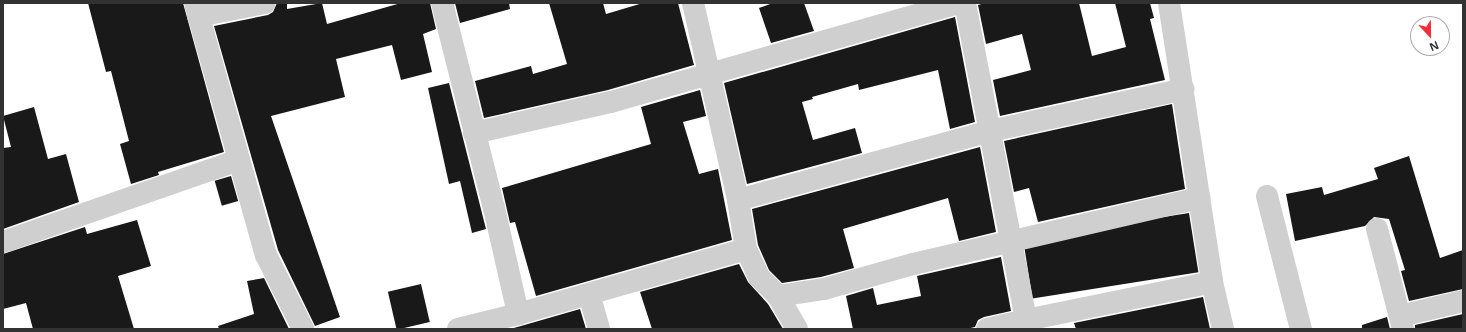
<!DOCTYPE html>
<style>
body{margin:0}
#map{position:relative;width:1466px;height:332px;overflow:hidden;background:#fff;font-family:"Open Sans",sans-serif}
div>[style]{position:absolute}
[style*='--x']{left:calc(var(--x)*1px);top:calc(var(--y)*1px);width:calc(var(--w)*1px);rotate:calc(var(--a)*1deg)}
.building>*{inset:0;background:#191919;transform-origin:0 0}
.minor>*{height:22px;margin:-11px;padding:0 11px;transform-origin:11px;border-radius:11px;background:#cfcfcf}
span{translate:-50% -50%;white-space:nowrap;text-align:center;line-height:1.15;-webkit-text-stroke:4px #fff;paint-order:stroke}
.frame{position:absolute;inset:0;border:4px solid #323232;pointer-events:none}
.north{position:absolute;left:1410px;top:16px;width:40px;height:40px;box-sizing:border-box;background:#fff;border:1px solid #adadad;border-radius:50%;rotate:158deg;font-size:11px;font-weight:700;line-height:16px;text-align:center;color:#323232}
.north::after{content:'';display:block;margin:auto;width:14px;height:18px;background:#ef2e39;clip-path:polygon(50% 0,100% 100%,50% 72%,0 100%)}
</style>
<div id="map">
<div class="building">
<div style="clip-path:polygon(88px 3px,183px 3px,224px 152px,158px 172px,159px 175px,131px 184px,120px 144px,129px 141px,111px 71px,106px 72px)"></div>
<div style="clip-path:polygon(277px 3px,287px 3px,287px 9px,322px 3px,327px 24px,401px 3px,430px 3px,436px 29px,423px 34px,432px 72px,401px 80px,392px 45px,336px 59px,345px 97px,271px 116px,340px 317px,315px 326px,278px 250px,214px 26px,268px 15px,273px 12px)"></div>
<div style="clip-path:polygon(455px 3px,509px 3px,510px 9px,460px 23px)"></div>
<div style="clip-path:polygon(549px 3px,603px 3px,606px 14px,643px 3px,678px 3px,694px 65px,608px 90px,484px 118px,475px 81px,531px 66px,533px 74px,567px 64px)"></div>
<div style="clip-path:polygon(773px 3px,804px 3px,814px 31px,771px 43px,759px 8px)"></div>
<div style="clip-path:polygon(985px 3px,1079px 3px,1092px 56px,1126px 47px,1115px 3px,1150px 3px,1154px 18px,1150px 19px,1165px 80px,1000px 116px,993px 80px,1031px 70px,1022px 34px,986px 44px,978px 5px)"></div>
<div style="clip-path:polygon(955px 17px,975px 122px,950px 129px,938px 70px,859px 90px,858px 84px,812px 97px,813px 99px,802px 102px,813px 140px,855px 128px,862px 153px,747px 184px,724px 83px)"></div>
<div style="clip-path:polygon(449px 83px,486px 229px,472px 233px,460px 181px,449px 184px,428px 88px)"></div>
<div style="clip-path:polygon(700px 90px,706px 116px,683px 122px,699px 174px,718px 169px,732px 240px,536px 296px,515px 222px,510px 223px,502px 188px,651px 144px,641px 107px)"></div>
<div style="clip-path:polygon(1172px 104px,1185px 189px,1038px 222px,1029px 188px,1014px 192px,1004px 141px)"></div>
<div style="clip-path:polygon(34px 107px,48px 159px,66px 154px,79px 202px,3px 229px,3px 148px,11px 147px,3px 116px)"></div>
<div style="clip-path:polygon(980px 147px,996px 232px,959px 241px,948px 198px,843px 229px,854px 268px,821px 277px,782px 283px,769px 270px,758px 245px,752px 209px)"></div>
<div style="clip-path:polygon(1409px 156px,1440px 258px,1463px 250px,1463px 289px,1409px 301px,1401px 271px,1405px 270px,1389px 219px,1374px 217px,1365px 226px,1295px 241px,1286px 194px,1322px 187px,1324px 195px,1378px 179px,1374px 168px)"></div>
<div style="left:231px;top:176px;width:26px;height:17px;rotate:74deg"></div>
<div style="left:1189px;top:213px;width:60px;height:168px;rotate:81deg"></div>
<div style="clip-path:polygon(137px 220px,151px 266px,118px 276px,134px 329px,33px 329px,26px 303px,3px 309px,3px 254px,85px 227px,87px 234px)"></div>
<div style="clip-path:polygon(1001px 257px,1011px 311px,984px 317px,978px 320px,975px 327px,966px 329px,853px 329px,846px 296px,873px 288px,877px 305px,921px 296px,917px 276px)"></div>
<div style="clip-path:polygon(739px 264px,748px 282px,768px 304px,783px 329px,652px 329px,640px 292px)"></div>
<div style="clip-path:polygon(264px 278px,289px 329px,219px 329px,218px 326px,254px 314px,247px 281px)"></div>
<div style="left:421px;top:284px;width:39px;height:34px;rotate:77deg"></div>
<div style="clip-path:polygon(1203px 297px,1210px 329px,1076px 329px,1074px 323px)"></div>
<div style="clip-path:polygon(580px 309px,586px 329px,510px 329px,521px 326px)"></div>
<div style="clip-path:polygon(1463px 314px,1463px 329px,1415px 329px,1415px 325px)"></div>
<div style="clip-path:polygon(1387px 317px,1390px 329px,1362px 329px,1362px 325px)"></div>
</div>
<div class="minor">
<div style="--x:195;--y:3;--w:262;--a:74.3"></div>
<div style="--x:266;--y:255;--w:83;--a:63.4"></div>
<div style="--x:442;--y:3;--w:211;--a:75.8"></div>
<div style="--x:494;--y:208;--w:109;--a:77.2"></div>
<div style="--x:518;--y:314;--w:237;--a:-15.9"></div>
<div style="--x:693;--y:3;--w:202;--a:77.1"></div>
<div style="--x:738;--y:200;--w:50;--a:80.7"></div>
<div style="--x:746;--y:249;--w:31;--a:65"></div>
<div style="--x:759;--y:277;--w:27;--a:45"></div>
<div style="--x:778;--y:296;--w:38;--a:60"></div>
<div style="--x:965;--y:3;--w:323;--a:79.1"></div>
<div style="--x:1026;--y:320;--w:40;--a:167"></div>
<div style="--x:1169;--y:3;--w:282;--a:81.2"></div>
<div style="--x:1212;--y:282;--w:48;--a:76.8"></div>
<div style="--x:198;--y:16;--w:68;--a:-11"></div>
<div style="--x:474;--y:133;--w:140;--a:-12.8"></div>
<div style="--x:611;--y:102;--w:362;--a:-15.9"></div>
<div style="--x:1267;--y:196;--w:137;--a:75.7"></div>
<div style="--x:738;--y:200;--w:261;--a:-15.3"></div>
<div style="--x:990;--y:131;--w:198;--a:-12.2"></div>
<div style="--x:1377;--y:229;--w:103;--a:75.4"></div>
<div style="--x:3;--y:242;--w:250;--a:-19.2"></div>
<div style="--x:589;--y:294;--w:36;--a:74"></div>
<div style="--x:778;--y:296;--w:47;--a:-8.7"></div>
<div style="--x:824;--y:289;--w:92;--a:-15.7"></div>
<div style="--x:913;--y:264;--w:294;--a:-13"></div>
<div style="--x:1400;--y:316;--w:65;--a:-13.4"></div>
<div style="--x:1026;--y:320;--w:190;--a:-11.5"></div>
<div style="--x:458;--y:329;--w:62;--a:-14"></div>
</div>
<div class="frame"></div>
<div class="north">N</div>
</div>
